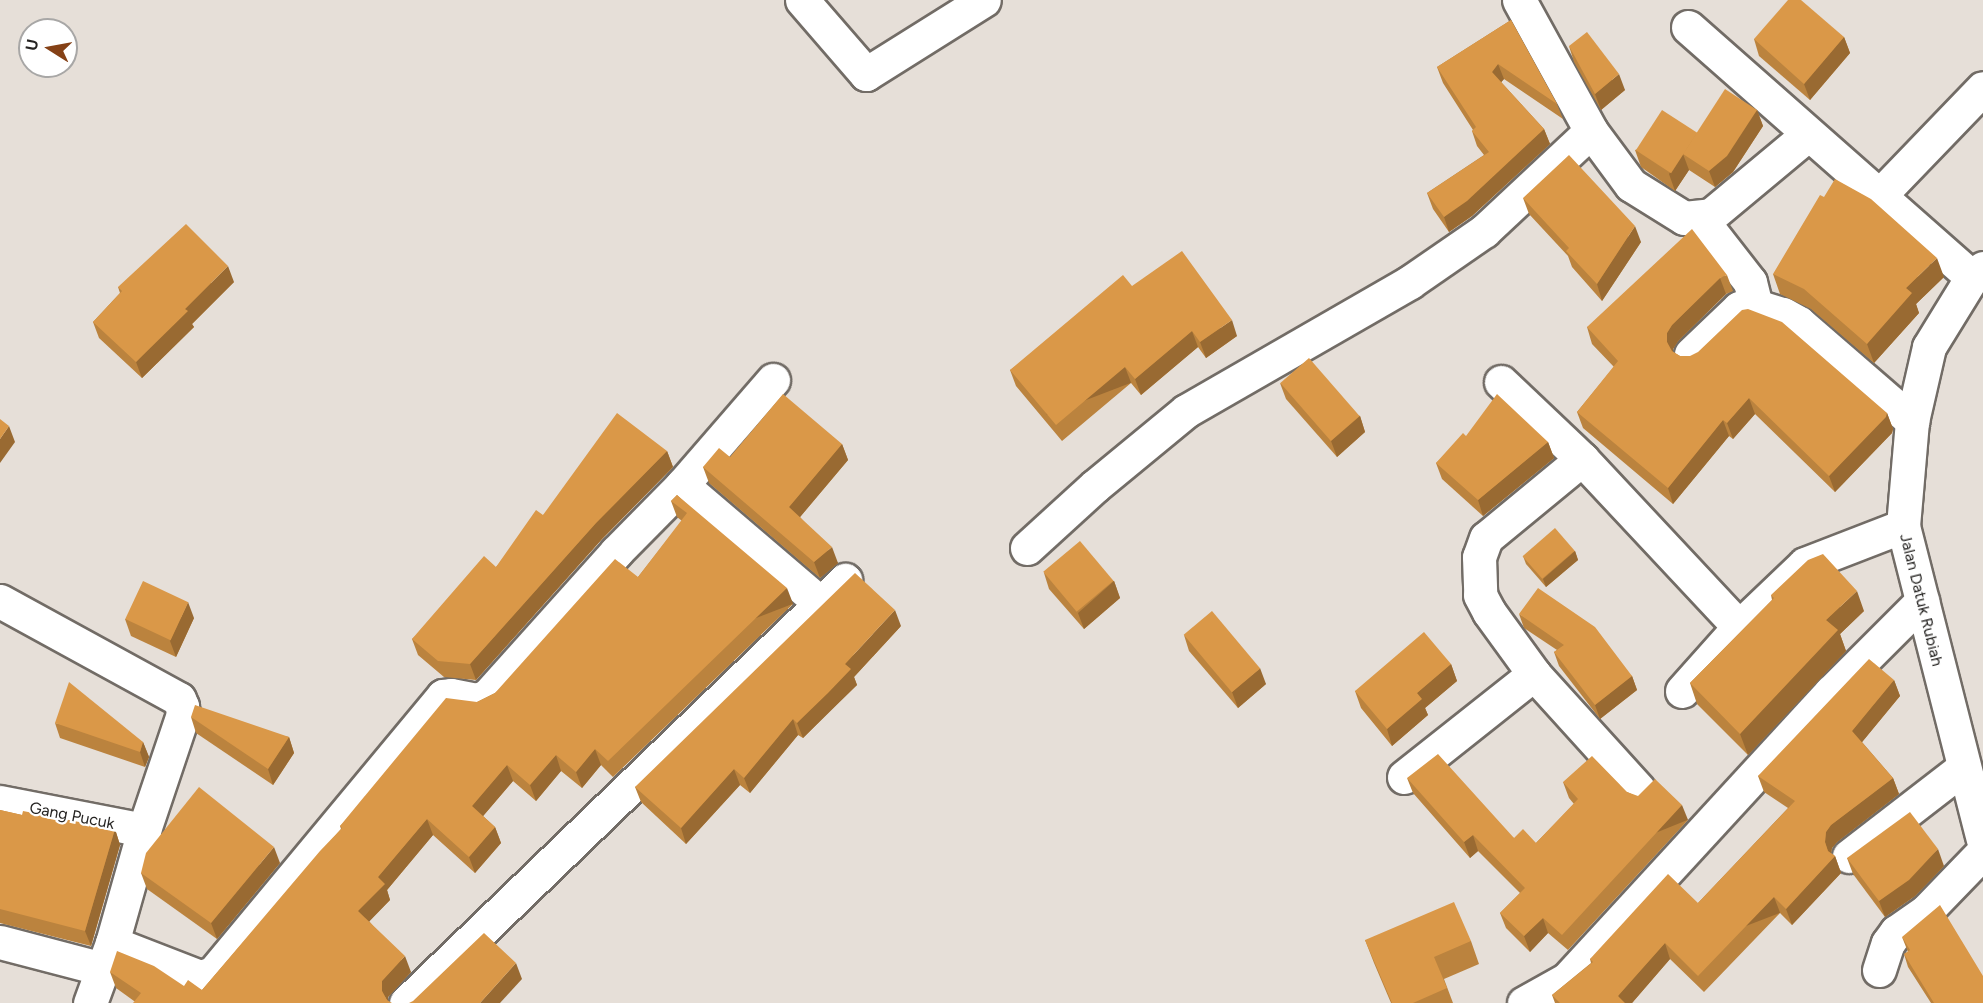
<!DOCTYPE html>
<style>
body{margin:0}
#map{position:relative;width:1983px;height:1003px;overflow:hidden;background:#e6dfd8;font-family:Figtree,sans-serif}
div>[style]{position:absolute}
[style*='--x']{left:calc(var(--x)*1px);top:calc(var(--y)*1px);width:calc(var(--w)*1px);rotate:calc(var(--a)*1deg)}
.roads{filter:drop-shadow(2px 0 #726c66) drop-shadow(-2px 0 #726c66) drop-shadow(0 2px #726c66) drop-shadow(0 -2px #726c66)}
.minor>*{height:33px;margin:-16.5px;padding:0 16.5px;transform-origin:16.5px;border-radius:16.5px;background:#fff}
.wall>*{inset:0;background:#bb833e}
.shaded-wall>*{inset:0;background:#996a32;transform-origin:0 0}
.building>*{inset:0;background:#da9848;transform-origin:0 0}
span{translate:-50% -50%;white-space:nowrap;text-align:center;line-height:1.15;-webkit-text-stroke:4.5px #fff;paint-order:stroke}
.street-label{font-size:16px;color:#252321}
.north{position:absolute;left:18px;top:18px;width:60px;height:60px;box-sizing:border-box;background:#fff;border:2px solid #a8a7a6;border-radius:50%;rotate:281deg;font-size:16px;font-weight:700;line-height:24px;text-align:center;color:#252321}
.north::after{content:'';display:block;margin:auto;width:21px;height:27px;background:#854116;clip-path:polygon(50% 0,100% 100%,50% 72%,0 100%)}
</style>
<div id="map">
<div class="roads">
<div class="minor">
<div style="--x:802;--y:0;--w:98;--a:49.1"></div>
<div style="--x:866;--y:74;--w:139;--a:-32.1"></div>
<div style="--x:1519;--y:0;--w:149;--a:61.2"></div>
<div style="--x:1591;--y:131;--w:67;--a:53.5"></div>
<div style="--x:1631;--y:185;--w:62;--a:31.9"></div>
<div style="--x:1684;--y:218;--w:27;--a:-6"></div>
<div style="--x:1711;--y:215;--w:125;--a:-39.8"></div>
<div style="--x:1688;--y:27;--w:378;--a:41.4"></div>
<div style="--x:1878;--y:197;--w:151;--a:-46.1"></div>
<div style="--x:1700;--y:218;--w:81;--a:52"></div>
<div style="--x:1750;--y:282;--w:25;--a:76"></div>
<div style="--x:1983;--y:268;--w:14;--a:141"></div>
<div style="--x:1972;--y:277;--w:82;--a:121.6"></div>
<div style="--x:1929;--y:347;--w:76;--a:102.9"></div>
<div style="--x:1912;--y:421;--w:105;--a:94.9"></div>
<div style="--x:1903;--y:526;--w:323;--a:75.7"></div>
<div style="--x:1691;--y:354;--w:66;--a:-43.8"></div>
<div style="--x:1739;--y:308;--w:17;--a:-7"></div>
<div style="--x:1756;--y:306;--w:28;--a:17"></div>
<div style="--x:1783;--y:314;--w:18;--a:29"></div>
<div style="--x:1799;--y:323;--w:150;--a:40.9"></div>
<div style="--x:1501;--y:382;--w:112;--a:43.5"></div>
<div style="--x:1582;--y:459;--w:230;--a:46.9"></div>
<div style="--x:1582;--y:459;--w:124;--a:140.5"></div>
<div style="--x:1486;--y:538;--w:20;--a:110"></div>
<div style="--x:1479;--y:557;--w:38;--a:88"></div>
<div style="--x:1480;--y:595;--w:19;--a:62"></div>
<div style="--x:1489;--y:612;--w:77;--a:54"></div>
<div style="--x:1534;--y:674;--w:156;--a:47.8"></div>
<div style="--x:682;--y:485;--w:182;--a:40.5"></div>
<div style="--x:1027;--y:548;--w:92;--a:-42.4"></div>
<div style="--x:1095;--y:486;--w:118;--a:-39.5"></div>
<div style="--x:1186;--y:411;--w:258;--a:-29.9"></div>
<div style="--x:1410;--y:282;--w:90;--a:-34.6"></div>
<div style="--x:1484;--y:231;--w:146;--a:-43.1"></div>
<div style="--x:0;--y:601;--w:204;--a:28.7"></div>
<div style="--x:179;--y:699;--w:8;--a:67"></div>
<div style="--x:182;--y:706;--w:8;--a:83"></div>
<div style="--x:183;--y:714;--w:122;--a:108.6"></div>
<div style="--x:144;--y:830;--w:117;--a:105.8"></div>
<div style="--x:112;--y:943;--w:64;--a:110.1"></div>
<div style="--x:1682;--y:691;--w:86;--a:-48.3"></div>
<div style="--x:1739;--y:627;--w:91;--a:-43.7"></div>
<div style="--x:1805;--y:564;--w:105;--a:-21.2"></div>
<div style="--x:1404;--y:777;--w:166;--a:-38.4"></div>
<div style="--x:0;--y:802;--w:147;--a:11"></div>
<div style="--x:1849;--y:856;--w:145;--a:-37.7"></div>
<div style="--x:0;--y:942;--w:106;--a:14.7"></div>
<div style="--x:112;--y:943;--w:94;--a:21.1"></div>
<div style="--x:200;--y:977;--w:14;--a:-17"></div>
<div style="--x:213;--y:973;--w:360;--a:-50.3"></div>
<div style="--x:443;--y:696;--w:8;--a:-7"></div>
<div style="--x:451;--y:695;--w:26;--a:11"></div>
<div style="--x:477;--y:700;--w:11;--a:-22"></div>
<div style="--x:487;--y:696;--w:193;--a:-48.1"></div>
<div style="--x:616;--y:552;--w:94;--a:-45.4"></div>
<div style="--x:682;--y:485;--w:139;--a:-49.1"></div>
<div style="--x:1879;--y:970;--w:28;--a:-72"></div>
<div style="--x:1888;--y:943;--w:14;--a:-54"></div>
<div style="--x:1896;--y:932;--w:38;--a:-35"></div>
<div style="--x:1927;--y:910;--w:81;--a:-46"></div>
<div style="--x:406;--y:1003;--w:610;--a:-43.94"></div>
<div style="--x:1524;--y:1003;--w:49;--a:-29.2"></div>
<div style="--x:1567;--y:979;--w:390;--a:-47.4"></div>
<div style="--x:1831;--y:692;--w:129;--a:-45"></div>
</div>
</div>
<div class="wall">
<div style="clip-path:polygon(1511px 20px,1557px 104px,1563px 119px,1504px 79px,1501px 82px,1544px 129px,1550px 144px,1472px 216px,1449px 232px,1433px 209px,1427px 193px,1484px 155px,1477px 146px,1472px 131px,1473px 130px,1443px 83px,1437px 67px)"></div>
<div style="clip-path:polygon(1844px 37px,1850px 53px,1810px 100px,1759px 56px,1754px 39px)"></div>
<div style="clip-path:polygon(1569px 46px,1625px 90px,1601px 110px,1574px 62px)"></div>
<div style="clip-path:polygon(1757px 110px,1763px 126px,1733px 172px,1715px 187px,1689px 170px,1675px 191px,1641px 167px,1635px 150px,1697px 133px)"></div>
<div style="clip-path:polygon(1523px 198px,1641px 242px,1602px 301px,1572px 267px,1568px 256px,1529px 214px)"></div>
<div style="clip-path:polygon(1773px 274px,1944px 277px,1916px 304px,1919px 313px,1874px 363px,1811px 309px,1780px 294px)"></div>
<div style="clip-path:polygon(1727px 275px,1733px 291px,1726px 294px,1678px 341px,1673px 349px,1673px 352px,1680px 356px,1887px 413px,1893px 429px,1892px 433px,1835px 492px,1755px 414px,1733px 439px,1729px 436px,1673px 504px,1583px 428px,1577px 412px,1614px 367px,1592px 344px,1587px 327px)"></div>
<div style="clip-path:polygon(234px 282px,192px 324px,194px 327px,142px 378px,99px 338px,93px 322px,120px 293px,118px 287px)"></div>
<div style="clip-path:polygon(1132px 286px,1237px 336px,1206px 358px,1198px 347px,1141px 395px,1131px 383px,1062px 441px,1016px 386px,1010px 370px)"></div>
<div style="clip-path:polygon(1280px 383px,1360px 416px,1365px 432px,1337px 457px,1286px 399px)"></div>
<div style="clip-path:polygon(1466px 436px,1548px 442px,1554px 458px,1483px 516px,1442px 479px,1436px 463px)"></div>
<div style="clip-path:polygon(842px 444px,848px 460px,800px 517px,838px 563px,820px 578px,709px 483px,703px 467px,730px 457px)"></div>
<div style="clip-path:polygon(667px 451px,673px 467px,602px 539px,476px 680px,444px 677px,418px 655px,412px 639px,496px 567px,543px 515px)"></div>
<div style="clip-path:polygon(677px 495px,793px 604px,613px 777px,601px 765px,582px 788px,561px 771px,536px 801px,513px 781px,483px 816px,495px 827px,501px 843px,475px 873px,433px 835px,387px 890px,390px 900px,369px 921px,411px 972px,388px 997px,134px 1001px,116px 988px,110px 972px,202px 990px,341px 829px,340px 826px,477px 702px,495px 693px,638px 577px,682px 521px,677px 517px,671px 501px)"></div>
<div style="clip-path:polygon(1575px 551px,1578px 560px,1546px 587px,1526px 564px,1523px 556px)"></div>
<div style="clip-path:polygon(1044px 573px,1114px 581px,1120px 598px,1084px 629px,1049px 589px)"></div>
<div style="clip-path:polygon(1771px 595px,1864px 611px,1840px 634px,1846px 651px,1748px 755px,1697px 704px,1690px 683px,1772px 600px)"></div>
<div style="clip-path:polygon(1519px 614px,1632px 676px,1637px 690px,1600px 719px,1559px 666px,1554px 652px,1557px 650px,1524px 628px)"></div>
<div style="clip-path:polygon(194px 618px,176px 657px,131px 636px,125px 619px)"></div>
<div style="clip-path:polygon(901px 626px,854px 677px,857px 685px,833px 708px,803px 738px,798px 735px,750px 793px,740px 785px,686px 844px,641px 802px,635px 787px)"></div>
<div style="clip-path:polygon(1184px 635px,1266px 684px,1238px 708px,1189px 651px)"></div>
<div style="clip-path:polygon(1451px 664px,1457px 681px,1425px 708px,1428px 715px,1392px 746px,1361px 708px,1355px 691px)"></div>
<div style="clip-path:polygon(1894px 680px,1900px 696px,1862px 742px,1893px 778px,1899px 794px,1837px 842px,1832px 848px,1831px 853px,1835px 856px,1841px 873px,1792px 925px,1780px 913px,1704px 992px,1670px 959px,1632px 1003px,1555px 1003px,1552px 995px,1591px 963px,1590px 959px,1698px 903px,1788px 808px,1764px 792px,1758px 776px)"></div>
<div style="clip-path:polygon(191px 717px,289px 737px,294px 753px,273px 785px,196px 733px)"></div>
<div style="clip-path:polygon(55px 723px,143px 742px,149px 757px,145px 767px,60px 738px)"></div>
<div style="clip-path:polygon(1407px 778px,1514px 838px,1536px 843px,1574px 804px,1569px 798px,1563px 782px,1627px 792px,1688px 820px,1568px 950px,1548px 933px,1530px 952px,1506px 928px,1500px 913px,1520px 893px,1478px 851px,1470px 858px,1413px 793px)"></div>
<div style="clip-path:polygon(0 810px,22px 815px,115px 829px,120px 845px,91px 946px,0 923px)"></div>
<div style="clip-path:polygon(1847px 858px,1944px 866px,1915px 896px,1885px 917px,1853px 874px)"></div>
<div style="clip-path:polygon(280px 863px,217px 939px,147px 889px,141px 873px)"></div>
<div style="clip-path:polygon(1902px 937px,1983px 1003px,1931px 1003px,1908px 967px,1904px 954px,1908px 952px)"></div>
<div style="clip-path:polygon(1365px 940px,1471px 941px,1479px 964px,1444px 979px,1453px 1003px,1391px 1003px,1374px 963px)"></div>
</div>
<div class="shaded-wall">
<div style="clip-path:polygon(1844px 37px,1850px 53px,1810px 100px,1804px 84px)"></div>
<div style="clip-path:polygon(1498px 64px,1504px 79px,1497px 87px,1492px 72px)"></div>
<div style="clip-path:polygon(1619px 74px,1625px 90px,1601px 110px,1595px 94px)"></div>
<div style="clip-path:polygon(1757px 110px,1763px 126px,1733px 172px,1715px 187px,1709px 171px)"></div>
<div style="clip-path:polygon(1544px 129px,1550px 144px,1472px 216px,1449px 232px,1444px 217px)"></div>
<div style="clip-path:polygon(1697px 133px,1683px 154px,1689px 170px,1675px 191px,1669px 174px)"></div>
<div style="clip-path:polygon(1635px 226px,1641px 242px,1602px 301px,1597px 284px)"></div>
<div style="clip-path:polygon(1937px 258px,1944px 277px,1916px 304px,1919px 313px,1874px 363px,1867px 344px,1906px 288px)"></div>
<div style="clip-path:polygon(228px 266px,234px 282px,192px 324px,194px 327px,142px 378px,136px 362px,185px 309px)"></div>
<div style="clip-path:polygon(1720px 278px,1726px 294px,1678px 341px,1673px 349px,1673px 358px,1667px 342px,1667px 333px,1672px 325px)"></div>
<div style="clip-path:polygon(1232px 320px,1237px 336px,1206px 358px,1200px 342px)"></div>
<div style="clip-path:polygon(1192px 331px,1198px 347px,1141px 395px,1135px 379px)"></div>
<div style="left:1125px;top:367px;width:17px;height:90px;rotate:69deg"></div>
<div style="clip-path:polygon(1749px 398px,1755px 414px,1733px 439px,1727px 423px)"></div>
<div style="clip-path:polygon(1887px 413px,1893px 429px,1892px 433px,1835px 492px,1829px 476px)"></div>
<div style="clip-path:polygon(1360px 416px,1365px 432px,1337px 457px,1331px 441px)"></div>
<div style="clip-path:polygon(1723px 420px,1729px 436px,1673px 504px,1668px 488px)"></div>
<div style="clip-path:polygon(9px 426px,15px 442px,0 463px,0 439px)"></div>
<div style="clip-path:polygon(1548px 442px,1554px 458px,1483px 516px,1478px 500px)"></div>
<div style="clip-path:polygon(842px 444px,848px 460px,795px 523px,789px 507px)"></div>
<div style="clip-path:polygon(667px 451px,673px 467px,602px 539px,476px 680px,470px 664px,596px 523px)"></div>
<div style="clip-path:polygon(832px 547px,838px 563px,820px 578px,814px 562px)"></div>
<div style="clip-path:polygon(1575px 551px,1578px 560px,1546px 587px,1543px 579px)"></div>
<div style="clip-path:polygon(1114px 581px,1120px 598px,1084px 629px,1078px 613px)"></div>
<div style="left:787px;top:588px;width:17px;height:249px;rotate:69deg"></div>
<div style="clip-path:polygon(1857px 591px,1864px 611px,1840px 634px,1846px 651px,1748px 755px,1740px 734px,1826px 620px)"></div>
<div style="clip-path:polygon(188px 602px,194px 618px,176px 657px,170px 641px)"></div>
<div style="clip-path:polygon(895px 610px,901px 626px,854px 677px,857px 685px,803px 738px,797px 723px,845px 664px)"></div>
<div style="clip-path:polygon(1451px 664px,1457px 681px,1425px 708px,1428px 715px,1392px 746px,1387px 729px,1417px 693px)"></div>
<div style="clip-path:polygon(1260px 668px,1266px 684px,1238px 708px,1232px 692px)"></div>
<div style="clip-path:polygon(1632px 676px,1637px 690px,1600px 719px,1595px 705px)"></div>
<div style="clip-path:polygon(1894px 680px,1900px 696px,1858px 747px,1852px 731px)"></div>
<div style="clip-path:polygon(793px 719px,798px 735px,750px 793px,744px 778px)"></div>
<div style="clip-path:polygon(289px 737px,294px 753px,273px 785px,268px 769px)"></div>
<div style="clip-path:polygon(143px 742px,149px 757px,145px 767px,140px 752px)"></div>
<div style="clip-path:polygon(595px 749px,601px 765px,582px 788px,576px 772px)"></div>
<div style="clip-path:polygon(556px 755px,561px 771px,536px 801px,530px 785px)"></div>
<div style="clip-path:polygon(507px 765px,513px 781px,478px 822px,472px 806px)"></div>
<div style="clip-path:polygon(734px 769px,740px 785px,686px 844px,681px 828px)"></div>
<div style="clip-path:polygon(1893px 778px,1899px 794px,1837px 842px,1832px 848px,1830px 858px,1825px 842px,1826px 832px,1831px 825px)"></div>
<div style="left:1682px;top:805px;width:16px;height:177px;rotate:68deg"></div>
<div style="clip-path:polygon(427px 819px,433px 835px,387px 890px,390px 900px,364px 927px,358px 911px,378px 877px)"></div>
<div style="clip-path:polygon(495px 827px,501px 843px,475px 873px,469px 857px)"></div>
<div style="clip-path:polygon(115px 829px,120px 845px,91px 946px,85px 931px)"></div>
<div style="clip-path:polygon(1473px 835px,1478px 851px,1470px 858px,1464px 842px)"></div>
<div style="clip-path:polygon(274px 847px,280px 863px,217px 939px,211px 923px)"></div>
<div style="clip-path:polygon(1938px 849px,1944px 866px,1915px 896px,1885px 917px,1879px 901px)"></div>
<div style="clip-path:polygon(1835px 856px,1841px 873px,1792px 925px,1786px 909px)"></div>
<div style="left:1774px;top:897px;width:17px;height:110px;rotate:69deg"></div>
<div style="clip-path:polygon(1543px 918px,1548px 933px,1530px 952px,1524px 936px)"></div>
<div style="clip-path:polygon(1665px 943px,1670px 959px,1632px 1003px,1621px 1003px,1618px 996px)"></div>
<div style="clip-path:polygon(405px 956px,411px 972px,388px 997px,388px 1003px,382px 991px,382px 981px)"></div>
<div style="clip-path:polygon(516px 963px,522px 979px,500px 1003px,480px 1003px)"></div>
</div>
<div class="building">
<div style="clip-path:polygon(1788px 0,1801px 0,1844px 37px,1804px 84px,1754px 39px)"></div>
<div style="clip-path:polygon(1511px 20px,1557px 104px,1498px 64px,1492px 72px,1544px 129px,1467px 201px,1444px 217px,1427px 193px,1489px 152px,1472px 131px,1476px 127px,1437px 67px)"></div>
<div style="clip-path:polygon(1587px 32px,1619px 74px,1595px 94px,1569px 46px)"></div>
<div style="clip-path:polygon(1725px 89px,1757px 110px,1727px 156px,1709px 171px,1683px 154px)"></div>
<div style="left:1662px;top:110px;width:42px;height:48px;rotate:33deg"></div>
<div style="clip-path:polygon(1569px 155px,1635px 226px,1597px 284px,1566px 251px,1569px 248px,1523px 198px)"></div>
<div style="clip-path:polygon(1835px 179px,1871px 199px,1937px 258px,1906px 288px,1912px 293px,1867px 344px,1804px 289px,1773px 274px,1820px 195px,1824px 197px)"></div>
<div style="clip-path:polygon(186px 224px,228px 266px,185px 309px,188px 311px,136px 362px,93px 322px,122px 291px,118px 287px)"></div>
<div style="clip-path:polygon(1692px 229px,1727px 275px,1720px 278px,1672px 325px,1667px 333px,1667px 342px,1672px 351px,1680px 356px,1690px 356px,1698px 352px,1742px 310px,1748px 309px,1782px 322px,1887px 413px,1886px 417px,1829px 476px,1749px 398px,1727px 423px,1723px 420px,1668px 488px,1577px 412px,1618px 361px,1587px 327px)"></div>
<div style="clip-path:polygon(1182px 251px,1232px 320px,1200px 342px,1192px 331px,1135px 379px,1125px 367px,1056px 425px,1010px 370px,1123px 275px,1132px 286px)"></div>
<div style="left:1309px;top:358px;width:77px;height:38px;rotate:49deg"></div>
<div style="clip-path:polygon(783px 394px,842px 444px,789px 507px,832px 547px,814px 562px,703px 467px,719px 448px,730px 457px)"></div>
<div style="clip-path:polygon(1497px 394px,1548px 442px,1478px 500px,1436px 463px,1463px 433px,1466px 436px)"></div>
<div style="clip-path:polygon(617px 413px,667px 451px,596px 523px,470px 664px,438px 661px,412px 639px,484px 556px,496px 567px,536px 510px,543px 515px)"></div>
<div style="clip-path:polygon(0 419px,9px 426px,0 439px)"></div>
<div style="clip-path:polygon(677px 495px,787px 588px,608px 761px,595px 749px,576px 772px,556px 755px,530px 785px,507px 765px,472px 806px,495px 827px,469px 857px,427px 819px,378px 877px,385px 884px,358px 911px,405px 956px,382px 981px,382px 991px,387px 1000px,392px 1003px,133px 1003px,141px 993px,110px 972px,117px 951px,154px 966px,184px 986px,188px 980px,202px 990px,320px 851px,342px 828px,340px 826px,446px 698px,477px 702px,495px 693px,615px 559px,638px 577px,687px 513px,671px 501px)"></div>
<div style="left:1555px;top:528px;width:30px;height:43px;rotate:49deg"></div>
<div style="left:1080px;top:541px;width:52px;height:48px;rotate:50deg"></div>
<div style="clip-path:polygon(1823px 554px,1857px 591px,1826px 620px,1838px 630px,1740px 734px,1690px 683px,1774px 598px,1771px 595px,1808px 560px)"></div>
<div style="clip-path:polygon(855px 573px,895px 610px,845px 664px,851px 669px,828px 693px,797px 723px,793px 719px,744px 778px,734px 769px,681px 828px,635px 787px)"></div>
<div style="left:143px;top:581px;width:50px;height:42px;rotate:25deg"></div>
<div style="clip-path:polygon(1538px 588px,1595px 627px,1632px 676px,1595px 705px,1554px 652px,1564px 645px,1519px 614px)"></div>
<div style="left:1212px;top:611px;width:75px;height:37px;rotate:50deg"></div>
<div style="clip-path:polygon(1424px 632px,1451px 664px,1417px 693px,1422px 699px,1387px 729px,1355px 691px)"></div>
<div style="clip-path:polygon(1869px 659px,1894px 680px,1852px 731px,1893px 778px,1831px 825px,1826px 832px,1825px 842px,1828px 851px,1835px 856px,1786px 909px,1774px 897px,1698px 976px,1665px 943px,1618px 996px,1625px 1003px,1560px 1003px,1552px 995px,1593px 962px,1590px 959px,1668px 874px,1698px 903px,1795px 801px,1758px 776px)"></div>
<div style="clip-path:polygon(69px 682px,143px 742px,140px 752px,55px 723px)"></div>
<div style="clip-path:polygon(195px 705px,289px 737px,268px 769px,191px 717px)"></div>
<div style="clip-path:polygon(1438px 754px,1514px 838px,1523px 829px,1536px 843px,1578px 799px,1563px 782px,1592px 756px,1627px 792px,1638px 796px,1655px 779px,1682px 805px,1562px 935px,1543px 918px,1524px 936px,1500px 913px,1525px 888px,1473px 835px,1464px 842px,1407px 778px)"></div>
<div style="clip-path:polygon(199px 787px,274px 847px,211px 923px,141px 873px,146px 853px)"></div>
<div style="clip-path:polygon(0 810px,22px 815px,23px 811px,115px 829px,85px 931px,0 909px)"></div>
<div style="clip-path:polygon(1910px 812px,1938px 849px,1909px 880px,1879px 901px,1847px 858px)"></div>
<div style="clip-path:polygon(1454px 902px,1471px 941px,1434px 957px,1447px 988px,1413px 1003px,1392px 1003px,1365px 940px)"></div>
<div style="clip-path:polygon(1940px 905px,1983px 976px,1983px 1003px,1934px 1003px,1904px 954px,1910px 950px,1902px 937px)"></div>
<div style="clip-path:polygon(484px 933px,516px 963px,480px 1003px,409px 1003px,413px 1001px)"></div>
</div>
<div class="street-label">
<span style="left:1921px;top:600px;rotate:76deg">Jalan Datuk Rubiah</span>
<span style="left:72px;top:816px;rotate:11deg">Gang Pucuk</span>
</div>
<div class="north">U</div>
</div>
